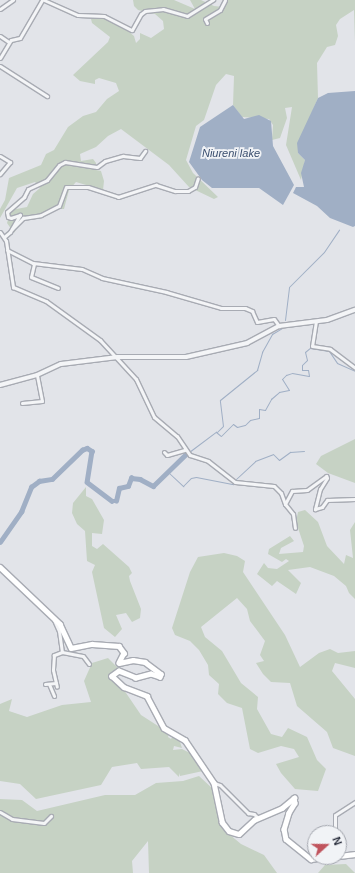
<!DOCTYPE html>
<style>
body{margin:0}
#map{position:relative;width:355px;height:873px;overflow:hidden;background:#e2e4e9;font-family:Arial,sans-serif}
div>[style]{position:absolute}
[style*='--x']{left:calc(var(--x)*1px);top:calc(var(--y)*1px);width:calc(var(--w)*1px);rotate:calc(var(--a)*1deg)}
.green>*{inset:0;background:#c6d2c4}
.water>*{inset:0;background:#a0afc5}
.stream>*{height:1px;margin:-0.5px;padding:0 0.5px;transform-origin:0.5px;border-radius:0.5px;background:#a0afc5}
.river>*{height:4.5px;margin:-2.25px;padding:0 2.25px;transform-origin:2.25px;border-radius:2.25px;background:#a0afc5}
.roads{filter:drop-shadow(1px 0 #a8abb3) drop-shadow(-1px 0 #a8abb3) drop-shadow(0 1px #a8abb3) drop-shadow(0 -1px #a8abb3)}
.minor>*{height:3px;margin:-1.5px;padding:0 1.5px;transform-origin:1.5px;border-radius:1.5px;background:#f4f5f7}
.tertiary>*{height:4px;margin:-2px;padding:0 2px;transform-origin:2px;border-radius:2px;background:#f4f5f7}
.secondary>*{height:4.5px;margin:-2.25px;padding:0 2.25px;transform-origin:2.25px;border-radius:2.25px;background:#fff}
span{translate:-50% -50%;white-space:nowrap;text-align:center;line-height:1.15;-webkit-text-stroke:3.5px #f1f3f6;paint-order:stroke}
.water-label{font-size:11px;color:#3a4e6e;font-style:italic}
.north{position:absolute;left:307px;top:825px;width:40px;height:40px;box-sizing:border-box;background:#f1f3f6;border:1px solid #a2a5ad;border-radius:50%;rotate:69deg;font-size:11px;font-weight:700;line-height:16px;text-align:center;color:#2c313f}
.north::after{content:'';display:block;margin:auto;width:14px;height:18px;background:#c0545d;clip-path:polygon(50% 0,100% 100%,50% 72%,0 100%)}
</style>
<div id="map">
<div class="green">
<div style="clip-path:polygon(133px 0,174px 0,195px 9px,190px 0,201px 0,214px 6px,223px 7px,227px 0,355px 0,355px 42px,354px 10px,340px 19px,336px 25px,338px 36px,335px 45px,327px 47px,317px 63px,318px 98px,306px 126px,298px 153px,305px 160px,301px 180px,286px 145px,292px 107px,285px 108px,287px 118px,280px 138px,272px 140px,273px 125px,269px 119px,242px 117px,233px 105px,234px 76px,226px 74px,216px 85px,204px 120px,196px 126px,186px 160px,193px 173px,218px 197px,214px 199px,189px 187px,169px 165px,121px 129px,108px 136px,96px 147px,80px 154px,81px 161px,93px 159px,96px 163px,96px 170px,101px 171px,104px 181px,103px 190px,76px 182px,69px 190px,64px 209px,50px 209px,44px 215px,31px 216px,22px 221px,14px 233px,7px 223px,11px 210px,27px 207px,33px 194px,40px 188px,35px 182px,17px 188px,0 218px,0 209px,5px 200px,9px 178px,41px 165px,46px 154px,54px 150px,68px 127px,83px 116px,96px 112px,107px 99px,119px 91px,116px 83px,99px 78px,95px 80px,95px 84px,80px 81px,73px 75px,108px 42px,110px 37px,92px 23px,91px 19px,103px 18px,128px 31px,134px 36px,136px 43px,140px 39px,140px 33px,151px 38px,164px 29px,163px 21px,155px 14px,138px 10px,134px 6px)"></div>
<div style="clip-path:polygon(355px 439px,355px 483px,328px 473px,316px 464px,321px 456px)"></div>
<div style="clip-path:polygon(86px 487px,86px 496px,92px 499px,104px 520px,102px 534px,92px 533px,92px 546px,97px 549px,103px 544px,129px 567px,132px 573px,129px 576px,130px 581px,141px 609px,140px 618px,132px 622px,126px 613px,116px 615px,122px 629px,115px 637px,104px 628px,92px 572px,95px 565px,87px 561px,85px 531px,77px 524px,72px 513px,73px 503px)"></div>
<div style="clip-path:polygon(305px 510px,318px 522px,327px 546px,344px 564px,346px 555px,353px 558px,350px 530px,355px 522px,355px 599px,349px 593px,346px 586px,334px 576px,310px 567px,288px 570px,301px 583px,296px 594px,277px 581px,272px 586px,257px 574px,264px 563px,268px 568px,277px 569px,289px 561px,286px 559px,282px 562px,268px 554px,269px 549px,290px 536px,294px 541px,281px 548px,279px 554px,303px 552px,304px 546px,296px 522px,298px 512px)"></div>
<div style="clip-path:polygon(224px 553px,237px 556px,245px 561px,243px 572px,285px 635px,300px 667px,319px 653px,330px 649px,338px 653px,355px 651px,355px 668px,335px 663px,332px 671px,355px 699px,355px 756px,333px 748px,327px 732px,297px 706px,290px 683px,271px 682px,263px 674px,256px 663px,264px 661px,260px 655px,265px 641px,250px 621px,247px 609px,237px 598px,201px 627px,205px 637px,222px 651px,241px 683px,258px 697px,257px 709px,271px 734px,282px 737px,288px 728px,307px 737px,317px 760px,326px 769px,318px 791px,295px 789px,281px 773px,276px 764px,299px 757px,294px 749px,281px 746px,258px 753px,250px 749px,242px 708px,227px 703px,218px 694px,219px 684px,209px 675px,208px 665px,199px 650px,190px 641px,175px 635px,172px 628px,190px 572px,198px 557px)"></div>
<div style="clip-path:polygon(108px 658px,118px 668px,108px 675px,124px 690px,141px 715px,169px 733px,168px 737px,171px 739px,174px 734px,178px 736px,182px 748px,174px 746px,173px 750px,182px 749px,192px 754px,203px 771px,180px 776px,179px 773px,179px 777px,169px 767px,141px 769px,137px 763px,112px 767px,101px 785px,36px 799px,20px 784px,0 781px,0 704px,12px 699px,9px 711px,27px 717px,62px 705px,91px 702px,84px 681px,92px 663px)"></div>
<div style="clip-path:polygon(199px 776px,213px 789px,223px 829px,241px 844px,264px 855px,277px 873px,149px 873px,148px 841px,132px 861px,133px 873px,0 873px,0 799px,22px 800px,37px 811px,105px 795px,135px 795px,156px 783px,183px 781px)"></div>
<div style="clip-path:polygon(346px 864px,355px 873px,318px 873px,325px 865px)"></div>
</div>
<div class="water">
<div style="clip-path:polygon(355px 91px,355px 226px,353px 227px,330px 218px,317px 206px,293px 193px,296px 187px,304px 187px,301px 173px,305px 160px,298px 153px,297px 143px,318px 98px,328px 93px)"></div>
<div style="clip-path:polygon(233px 105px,244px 119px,259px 115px,271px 121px,273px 146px,294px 185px,283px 205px,259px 188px,212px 188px,202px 180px,189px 162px,200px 127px)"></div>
</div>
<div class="stream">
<div style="--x:285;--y:320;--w:33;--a:-83"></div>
<div style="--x:289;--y:287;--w:49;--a:-45"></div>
<div style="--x:324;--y:252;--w:27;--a:-56"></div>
<div style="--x:217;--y:432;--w:8;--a:-45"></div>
<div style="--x:223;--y:426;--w:26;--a:-97"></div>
<div style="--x:220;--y:400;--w:48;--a:-39"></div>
<div style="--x:257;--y:370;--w:19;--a:-74"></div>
<div style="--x:262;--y:352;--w:21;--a:-61"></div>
<div style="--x:272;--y:334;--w:12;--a:-31"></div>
<div style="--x:189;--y:452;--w:34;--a:-37"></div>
<div style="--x:216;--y:432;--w:6;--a:39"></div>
<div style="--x:221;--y:436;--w:17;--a:-45"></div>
<div style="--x:233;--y:424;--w:5;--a:37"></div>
<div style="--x:237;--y:427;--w:8;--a:-14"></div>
<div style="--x:245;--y:425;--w:7;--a:-45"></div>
<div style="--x:250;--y:420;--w:9;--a:-13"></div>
<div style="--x:259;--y:418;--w:9;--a:-90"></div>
<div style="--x:259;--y:409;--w:6;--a:9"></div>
<div style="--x:265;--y:410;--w:13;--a:-61"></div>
<div style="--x:271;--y:399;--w:11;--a:-41"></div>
<div style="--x:279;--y:392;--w:10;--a:-11"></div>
<div style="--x:289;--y:390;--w:13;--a:-122"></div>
<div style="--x:282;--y:379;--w:6;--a:-45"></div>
<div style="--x:286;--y:375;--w:6;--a:-18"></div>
<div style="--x:292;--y:373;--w:17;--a:10"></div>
<div style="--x:309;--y:376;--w:6;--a:-99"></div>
<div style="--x:308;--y:370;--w:6;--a:180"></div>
<div style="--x:302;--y:370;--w:5;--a:-90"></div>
<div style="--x:302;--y:365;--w:7;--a:-45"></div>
<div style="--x:307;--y:360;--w:8;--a:-104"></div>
<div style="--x:305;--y:352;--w:6;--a:-39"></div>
<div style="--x:310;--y:348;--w:19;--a:9"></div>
<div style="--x:329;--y:351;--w:14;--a:56"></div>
<div style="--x:337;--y:363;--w:20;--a:24"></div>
<div style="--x:168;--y:472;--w:21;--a:43"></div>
<div style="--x:183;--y:486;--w:11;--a:-45"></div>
<div style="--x:191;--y:478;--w:5;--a:-11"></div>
<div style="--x:196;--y:477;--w:38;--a:11"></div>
<div style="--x:236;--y:479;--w:26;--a:-43"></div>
<div style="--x:255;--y:461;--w:19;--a:-21"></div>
<div style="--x:273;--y:454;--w:8;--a:45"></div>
<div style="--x:279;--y:460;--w:14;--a:-36"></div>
<div style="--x:290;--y:452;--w:14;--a:-4"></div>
</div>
<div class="river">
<div style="--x:0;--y:542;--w:37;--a:-55"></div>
<div style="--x:21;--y:512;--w:27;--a:-68"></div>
<div style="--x:31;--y:487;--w:10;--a:-37"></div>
<div style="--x:39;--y:481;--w:13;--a:-9"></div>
<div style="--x:52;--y:479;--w:42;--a:-44"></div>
<div style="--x:82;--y:450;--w:5;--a:-22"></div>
<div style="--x:87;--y:448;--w:6;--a:31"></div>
<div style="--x:92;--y:451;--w:31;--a:99"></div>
<div style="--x:87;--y:482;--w:31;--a:37"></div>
<div style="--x:112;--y:501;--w:4;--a:0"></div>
<div style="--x:116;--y:501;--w:13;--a:-77"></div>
<div style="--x:119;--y:488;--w:9;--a:-13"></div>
<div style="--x:128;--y:486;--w:9;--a:-69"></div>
<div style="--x:131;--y:478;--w:9;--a:6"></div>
<div style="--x:140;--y:479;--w:15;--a:28"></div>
<div style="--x:153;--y:486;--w:45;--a:-44.1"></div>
</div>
<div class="roads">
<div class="minor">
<div style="--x:44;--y:0;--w:37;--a:24"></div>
<div style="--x:78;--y:15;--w:26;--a:2"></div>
<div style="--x:104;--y:16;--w:31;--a:27"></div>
<div style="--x:132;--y:30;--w:18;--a:-61"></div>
<div style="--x:141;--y:14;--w:5;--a:-37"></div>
<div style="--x:145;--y:11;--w:18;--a:-6"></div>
<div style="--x:163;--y:9;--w:25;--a:16"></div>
<div style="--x:187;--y:16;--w:31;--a:-32"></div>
<div style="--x:0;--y:9;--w:16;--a:-35"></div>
<div style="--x:207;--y:23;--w:4;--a:-117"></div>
<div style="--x:205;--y:19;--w:17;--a:-31"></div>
<div style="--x:220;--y:10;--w:11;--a:-63"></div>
<div style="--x:0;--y:36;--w:11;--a:34"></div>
<div style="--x:0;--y:58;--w:21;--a:-59"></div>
<div style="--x:11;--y:40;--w:9;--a:-13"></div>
<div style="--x:20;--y:38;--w:44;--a:-59.9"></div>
<div style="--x:0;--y:66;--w:56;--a:32.6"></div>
<div style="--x:0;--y:156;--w:12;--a:31"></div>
<div style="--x:10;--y:162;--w:16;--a:130"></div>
<div style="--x:12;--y:229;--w:16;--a:-45"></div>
<div style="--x:23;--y:218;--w:18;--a:-9"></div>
<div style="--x:41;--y:215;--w:20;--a:-27"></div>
<div style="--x:59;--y:206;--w:20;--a:-70"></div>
<div style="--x:66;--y:187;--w:22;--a:0"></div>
<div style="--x:88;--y:187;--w:32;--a:18"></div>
<div style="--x:118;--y:197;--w:40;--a:-18"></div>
<div style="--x:156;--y:185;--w:20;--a:18"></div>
<div style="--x:175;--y:191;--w:13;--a:0"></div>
<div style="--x:188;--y:191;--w:8;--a:-30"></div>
<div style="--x:195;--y:187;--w:9;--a:-72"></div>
<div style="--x:0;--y:232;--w:11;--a:56"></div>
<div style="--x:6;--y:241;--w:47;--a:81.3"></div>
<div style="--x:13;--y:287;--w:36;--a:23"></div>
<div style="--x:46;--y:301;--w:67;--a:35.8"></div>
<div style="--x:100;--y:340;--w:53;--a:47.3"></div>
<div style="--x:136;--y:379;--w:42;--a:64.7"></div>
<div style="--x:154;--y:417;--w:30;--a:40"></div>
<div style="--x:177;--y:436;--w:23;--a:56"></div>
<div style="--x:190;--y:455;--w:19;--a:18"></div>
<div style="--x:208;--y:461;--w:34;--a:38"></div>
<div style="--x:235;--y:482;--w:39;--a:6"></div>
<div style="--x:274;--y:486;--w:10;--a:45"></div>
<div style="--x:281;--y:493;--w:12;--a:70"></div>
<div style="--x:285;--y:504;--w:15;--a:-62"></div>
<div style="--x:292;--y:491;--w:15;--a:-4"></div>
<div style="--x:307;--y:490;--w:24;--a:-36"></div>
<div style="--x:326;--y:476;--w:2;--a:63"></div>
<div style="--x:327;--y:478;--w:13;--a:122"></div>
<div style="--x:320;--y:489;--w:21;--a:104"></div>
<div style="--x:315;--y:509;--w:7;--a:-16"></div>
<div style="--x:322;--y:507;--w:9;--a:-54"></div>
<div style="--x:327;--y:500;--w:28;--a:-2"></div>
<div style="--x:4;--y:237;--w:8;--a:-40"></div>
<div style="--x:10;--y:232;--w:20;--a:-60"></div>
<div style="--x:20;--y:215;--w:9;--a:162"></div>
<div style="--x:11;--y:218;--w:3;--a:-162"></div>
<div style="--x:8;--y:217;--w:5;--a:-101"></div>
<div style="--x:7;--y:212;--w:23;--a:-41"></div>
<div style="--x:24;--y:197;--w:9;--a:-63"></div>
<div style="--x:28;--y:189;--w:21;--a:-25"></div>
<div style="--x:47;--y:180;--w:19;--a:-51"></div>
<div style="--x:59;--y:165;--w:7;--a:-27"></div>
<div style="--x:65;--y:162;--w:32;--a:9"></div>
<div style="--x:97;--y:167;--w:10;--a:-37"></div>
<div style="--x:105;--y:161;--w:19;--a:-16"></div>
<div style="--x:123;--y:156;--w:17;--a:7"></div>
<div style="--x:140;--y:158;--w:9;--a:-54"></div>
<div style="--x:7;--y:250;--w:29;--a:27"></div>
<div style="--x:33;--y:263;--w:49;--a:7"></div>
<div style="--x:82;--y:269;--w:22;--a:24"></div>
<div style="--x:102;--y:278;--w:66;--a:12.3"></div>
<div style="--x:166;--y:292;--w:57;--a:16.2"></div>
<div style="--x:221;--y:308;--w:24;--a:0"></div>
<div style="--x:245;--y:308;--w:8;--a:23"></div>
<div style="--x:252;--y:311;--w:12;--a:66"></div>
<div style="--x:257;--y:322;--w:17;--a:-10"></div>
<div style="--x:274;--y:319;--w:9;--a:54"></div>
<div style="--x:34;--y:264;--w:13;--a:103"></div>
<div style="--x:31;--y:277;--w:29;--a:22"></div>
<div style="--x:316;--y:321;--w:25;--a:99"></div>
<div style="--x:312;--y:346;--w:18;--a:9"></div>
<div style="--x:330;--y:349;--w:31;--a:37"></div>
<div style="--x:22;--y:403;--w:20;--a:-6"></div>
<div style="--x:42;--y:401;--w:26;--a:-101"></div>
<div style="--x:164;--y:452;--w:4;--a:45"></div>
<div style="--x:167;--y:455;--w:19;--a:-16"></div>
<div style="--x:285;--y:504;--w:13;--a:51"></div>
<div style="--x:293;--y:514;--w:14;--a:82"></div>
<div style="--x:54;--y:620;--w:12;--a:66"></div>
<div style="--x:59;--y:631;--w:21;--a:82"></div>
<div style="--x:62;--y:652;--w:9;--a:159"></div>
<div style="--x:54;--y:655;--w:15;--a:94"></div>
<div style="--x:53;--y:670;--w:17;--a:77"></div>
<div style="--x:62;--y:652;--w:21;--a:11"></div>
<div style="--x:83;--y:656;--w:10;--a:53"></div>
<div style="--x:45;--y:684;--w:11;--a:-5"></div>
<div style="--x:49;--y:684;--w:13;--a:67"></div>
<div style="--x:214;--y:783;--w:6;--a:18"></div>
<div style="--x:220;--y:785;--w:40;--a:45"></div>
<div style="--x:248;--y:813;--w:6;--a:9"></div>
<div style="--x:254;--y:814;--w:6;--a:45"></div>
<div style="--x:0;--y:812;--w:14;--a:30"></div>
<div style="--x:12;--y:819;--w:32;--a:7"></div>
<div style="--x:44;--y:823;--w:10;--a:-45"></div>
<div style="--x:335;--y:833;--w:18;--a:-90"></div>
<div style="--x:335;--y:815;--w:24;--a:-33"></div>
<div style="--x:315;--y:845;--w:4;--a:90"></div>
</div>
<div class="tertiary">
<div style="--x:0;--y:385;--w:38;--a:-15"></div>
<div style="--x:37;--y:375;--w:26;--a:-25"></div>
<div style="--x:61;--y:364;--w:57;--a:-7"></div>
<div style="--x:118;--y:357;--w:68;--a:0"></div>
<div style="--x:186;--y:357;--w:63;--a:-12.9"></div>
<div style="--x:247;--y:343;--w:36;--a:-28"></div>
<div style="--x:279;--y:326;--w:48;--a:-7.1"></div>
<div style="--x:327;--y:320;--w:30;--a:-20"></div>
</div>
<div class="secondary">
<div style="--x:0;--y:567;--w:83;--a:43.5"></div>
<div style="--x:60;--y:624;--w:26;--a:65"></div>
<div style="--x:71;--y:648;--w:21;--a:-11"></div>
<div style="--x:92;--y:644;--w:27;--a:4"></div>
<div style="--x:119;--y:646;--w:9;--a:54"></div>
<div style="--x:124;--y:653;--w:11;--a:117"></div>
<div style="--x:119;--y:663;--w:14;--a:-12"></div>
<div style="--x:133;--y:660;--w:12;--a:9"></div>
<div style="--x:145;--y:662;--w:20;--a:37"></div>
<div style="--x:161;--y:674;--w:3;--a:108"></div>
<div style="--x:160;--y:677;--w:9;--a:-162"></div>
<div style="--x:151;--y:674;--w:16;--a:165"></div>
<div style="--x:136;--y:678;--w:18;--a:-158"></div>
<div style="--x:119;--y:671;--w:9;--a:144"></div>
<div style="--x:112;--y:676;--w:16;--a:43"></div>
<div style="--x:124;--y:687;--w:25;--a:21"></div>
<div style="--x:147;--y:696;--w:36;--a:62"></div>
<div style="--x:164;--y:728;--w:24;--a:30"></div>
<div style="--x:185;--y:740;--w:52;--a:56"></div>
<div style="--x:214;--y:783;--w:40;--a:78"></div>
<div style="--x:222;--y:822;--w:11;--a:52"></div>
<div style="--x:229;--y:831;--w:10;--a:17"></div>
<div style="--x:239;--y:834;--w:21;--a:-43"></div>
<div style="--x:254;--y:820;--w:30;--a:-23"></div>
<div style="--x:282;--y:808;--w:16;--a:-40"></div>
<div style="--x:294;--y:798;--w:5;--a:79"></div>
<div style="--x:295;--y:803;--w:12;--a:121"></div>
<div style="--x:289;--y:813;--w:17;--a:107"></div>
<div style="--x:284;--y:829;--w:10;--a:79"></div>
<div style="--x:286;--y:839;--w:32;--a:39"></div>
<div style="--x:311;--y:859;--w:15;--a:-8"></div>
<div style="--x:339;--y:856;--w:16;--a:-7"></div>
</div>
</div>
<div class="water-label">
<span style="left:231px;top:153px">Niureni lake</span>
</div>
<div class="north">N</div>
</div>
